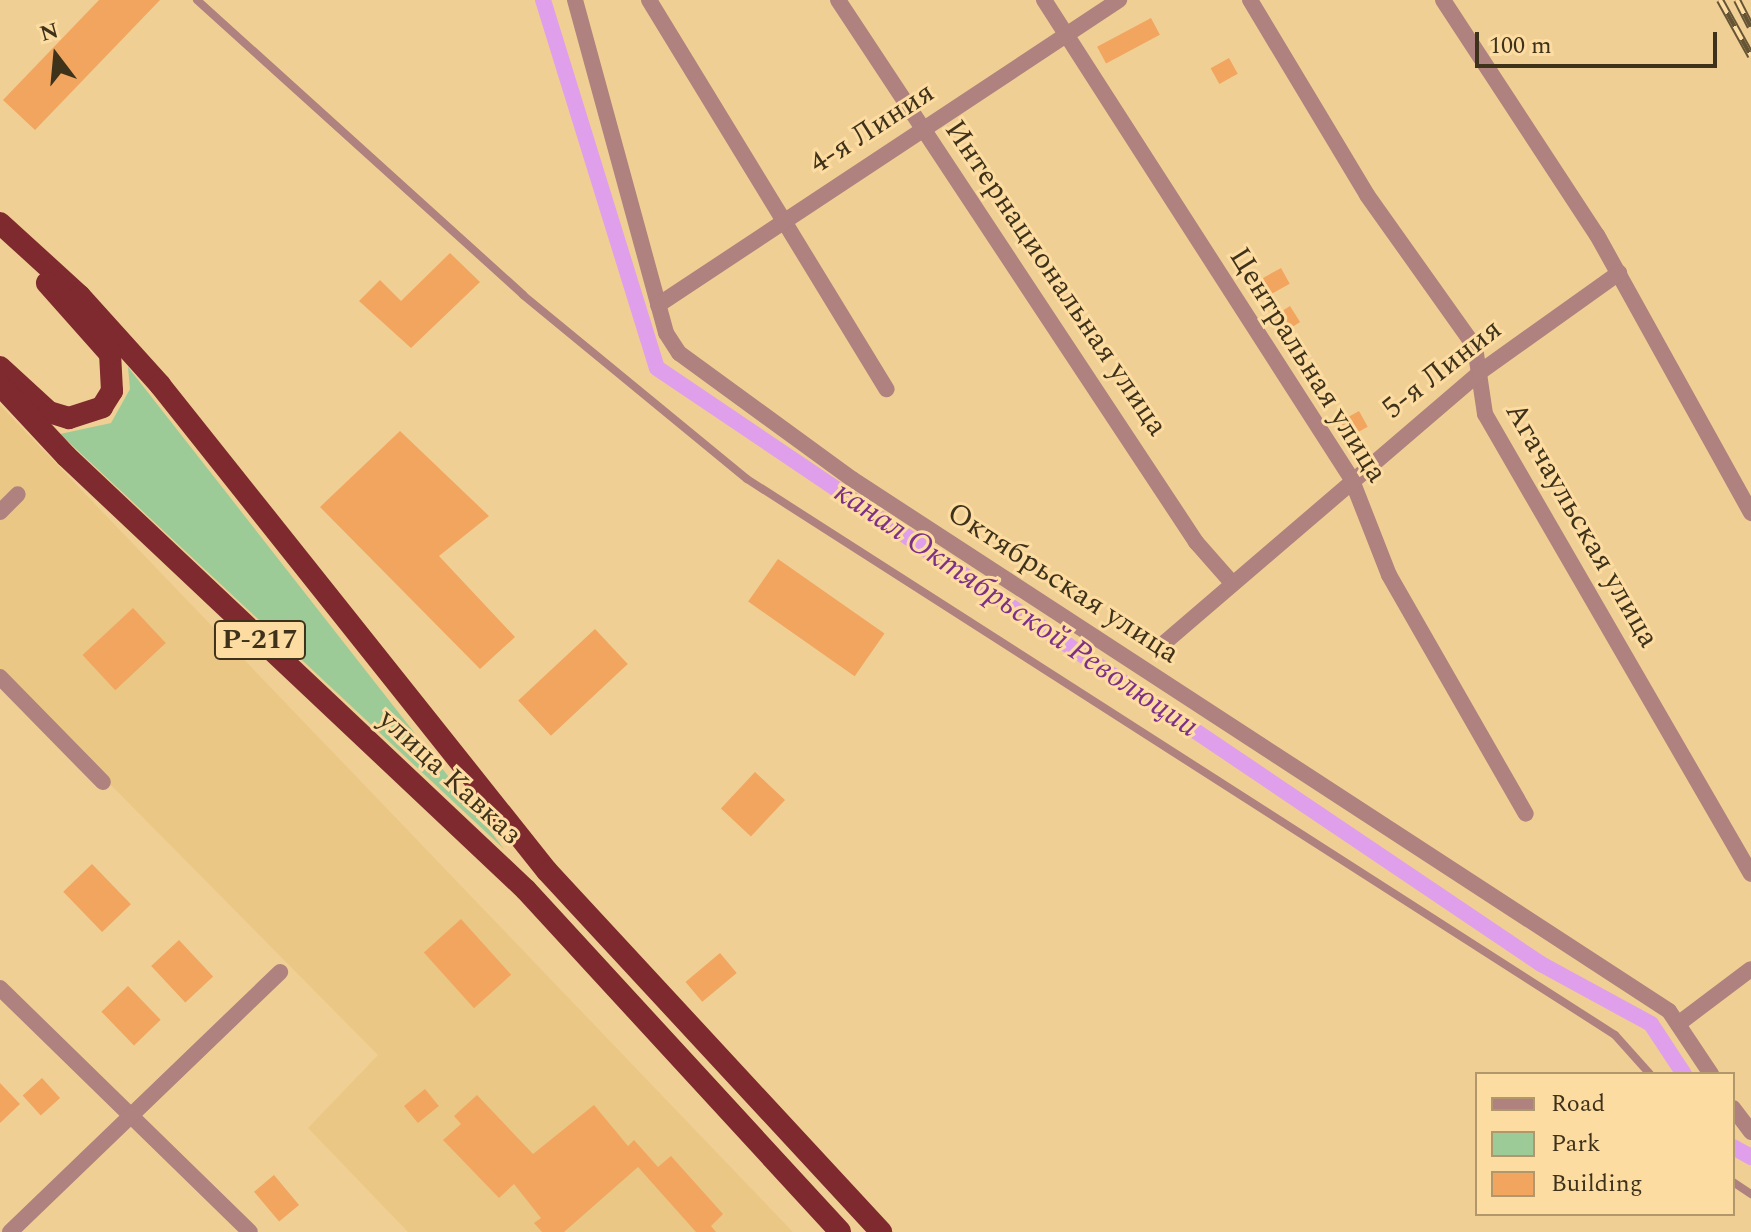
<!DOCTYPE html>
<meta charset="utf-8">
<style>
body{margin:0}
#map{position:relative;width:1751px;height:1232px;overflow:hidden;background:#f0cf95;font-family:Spectral,serif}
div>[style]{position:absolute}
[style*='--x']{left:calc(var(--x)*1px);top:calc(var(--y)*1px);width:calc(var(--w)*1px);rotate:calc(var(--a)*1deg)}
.built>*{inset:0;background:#ebc785}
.green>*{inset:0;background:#9dcb97}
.canal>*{height:16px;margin:-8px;padding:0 8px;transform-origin:8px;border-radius:8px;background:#e09fea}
.building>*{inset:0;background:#f1a55f;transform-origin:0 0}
.service>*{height:8px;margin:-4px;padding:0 4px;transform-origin:4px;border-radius:4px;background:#af817f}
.minor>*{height:16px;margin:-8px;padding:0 8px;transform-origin:8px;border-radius:8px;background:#af817f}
.trunk>*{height:22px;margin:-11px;padding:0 11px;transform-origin:11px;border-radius:11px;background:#7e2a2e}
.rail>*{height:8px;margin-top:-4px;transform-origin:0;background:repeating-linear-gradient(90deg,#fddca2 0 15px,#665535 0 30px);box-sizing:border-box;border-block:2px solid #665535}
span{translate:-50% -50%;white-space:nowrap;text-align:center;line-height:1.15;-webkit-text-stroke:6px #fddca2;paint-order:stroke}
.shield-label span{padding:2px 6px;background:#fddca2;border:2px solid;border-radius:6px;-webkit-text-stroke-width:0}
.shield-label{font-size:28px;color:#3f321a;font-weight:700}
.street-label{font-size:30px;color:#3f321a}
.water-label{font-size:32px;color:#7c3088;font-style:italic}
.legend{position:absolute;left:1475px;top:1072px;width:260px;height:144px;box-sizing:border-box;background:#fddca2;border:2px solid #b1986c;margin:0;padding:10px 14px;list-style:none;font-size:24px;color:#3f321a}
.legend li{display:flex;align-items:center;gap:16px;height:40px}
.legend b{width:40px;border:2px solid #b1986c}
.north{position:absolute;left:16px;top:16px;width:80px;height:80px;-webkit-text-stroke:6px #fddca2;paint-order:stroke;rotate:344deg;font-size:22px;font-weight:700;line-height:32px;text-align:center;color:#3f321a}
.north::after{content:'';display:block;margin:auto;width:28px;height:36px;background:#3f321a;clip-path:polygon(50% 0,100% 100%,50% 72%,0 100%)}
.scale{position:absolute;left:1475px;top:32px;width:242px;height:36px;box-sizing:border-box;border:4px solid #3f321a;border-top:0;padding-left:10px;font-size:24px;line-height:28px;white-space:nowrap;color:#3f321a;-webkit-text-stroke:6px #fddca2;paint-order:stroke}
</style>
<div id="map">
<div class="built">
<div style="clip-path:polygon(0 405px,793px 1232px,408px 1232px,308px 1128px,378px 1055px,0 673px)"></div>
</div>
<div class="green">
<div style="clip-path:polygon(128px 367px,435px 759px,504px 849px,60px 434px,111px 423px,130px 389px)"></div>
</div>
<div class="canal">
<div style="--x:543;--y:0;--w:385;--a:72.8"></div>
<div style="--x:657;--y:368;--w:1066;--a:33.99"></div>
<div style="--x:1541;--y:964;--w:125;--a:28.6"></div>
<div style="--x:1651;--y:1024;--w:60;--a:56.6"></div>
<div style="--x:1733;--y:1147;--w:21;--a:29"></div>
</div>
<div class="building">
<div style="clip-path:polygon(99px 0,160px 0,35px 130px,3px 100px)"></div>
<div style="left:1151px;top:18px;width:19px;height:61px;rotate:62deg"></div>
<div style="left:1229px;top:58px;width:18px;height:21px;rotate:61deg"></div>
<div style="clip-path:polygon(450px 253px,480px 282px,411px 348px,359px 301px,380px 280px,401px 301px)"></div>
<div style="left:1281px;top:268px;width:18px;height:21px;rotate:61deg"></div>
<div style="left:1290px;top:306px;width:19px;height:21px;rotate:58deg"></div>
<div style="left:1359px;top:411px;width:18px;height:21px;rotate:61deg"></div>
<div style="clip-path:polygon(400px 431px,489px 516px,439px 556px,515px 637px,480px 669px,320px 507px)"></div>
<div style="left:778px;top:559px;width:130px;height:52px;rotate:35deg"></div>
<div style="left:133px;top:608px;width:48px;height:69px;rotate:47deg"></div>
<div style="left:595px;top:629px;width:48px;height:105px;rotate:47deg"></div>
<div style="left:755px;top:772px;width:41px;height:50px;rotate:43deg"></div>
<div style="left:92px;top:864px;width:56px;height:40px;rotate:46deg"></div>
<div style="left:461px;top:919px;width:75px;height:50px;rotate:48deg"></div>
<div style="left:179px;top:940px;width:50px;height:38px;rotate:47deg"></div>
<div style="left:720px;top:953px;width:26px;height:45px;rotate:50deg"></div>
<div style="left:128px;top:986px;width:47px;height:37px;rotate:46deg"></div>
<div style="left:42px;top:1078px;width:27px;height:26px;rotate:48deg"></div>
<div style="clip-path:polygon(0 1083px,20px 1104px,0 1123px)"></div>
<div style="left:425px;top:1089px;width:22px;height:27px;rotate:51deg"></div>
<div style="clip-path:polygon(477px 1095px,533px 1154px,594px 1105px,628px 1146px,634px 1140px,658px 1167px,671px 1156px,723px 1214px,711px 1226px,716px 1232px,696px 1232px,638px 1167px,564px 1232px,542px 1232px,534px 1223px,541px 1218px,514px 1184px,499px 1198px,443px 1140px,461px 1124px,454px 1116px)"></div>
<div style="left:274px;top:1175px;width:39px;height:26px;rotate:50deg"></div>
</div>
<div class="service">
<div style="--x:197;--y:0;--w:440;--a:42.1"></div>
<div style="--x:523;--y:295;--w:290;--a:39.4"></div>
<div style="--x:747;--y:479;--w:1031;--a:32.64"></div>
<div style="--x:1615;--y:1035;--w:52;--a:48.1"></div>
<div style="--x:1733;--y:1182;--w:22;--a:34"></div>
</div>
<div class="minor">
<div style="--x:575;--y:0;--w:345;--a:74.7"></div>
<div style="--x:666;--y:333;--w:24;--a:57"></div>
<div style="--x:679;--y:353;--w:214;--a:36.1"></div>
<div style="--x:852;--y:479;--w:975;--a:33.07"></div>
<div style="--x:1669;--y:1011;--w:76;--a:56.3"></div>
<div style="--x:649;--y:0;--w:456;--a:58.6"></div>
<div style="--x:838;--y:0;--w:650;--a:56.55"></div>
<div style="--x:1196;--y:542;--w:55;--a:48.7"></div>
<div style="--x:1044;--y:0;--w:568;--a:57.29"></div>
<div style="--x:1351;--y:478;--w:104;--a:68.6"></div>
<div style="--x:1389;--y:575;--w:275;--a:60.2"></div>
<div style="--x:1250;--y:0;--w:227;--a:59"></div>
<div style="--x:1367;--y:195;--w:186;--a:54.6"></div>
<div style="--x:1475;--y:347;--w:68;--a:81.5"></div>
<div style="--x:1485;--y:414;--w:531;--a:59.96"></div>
<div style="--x:1443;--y:0;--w:281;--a:56.8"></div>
<div style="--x:1597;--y:235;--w:318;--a:61"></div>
<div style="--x:658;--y:305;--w:553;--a:-33.49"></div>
<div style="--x:0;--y:512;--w:25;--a:-45"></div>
<div style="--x:1163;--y:644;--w:418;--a:-40.6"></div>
<div style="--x:1480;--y:372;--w:171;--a:-35.5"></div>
<div style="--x:0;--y:677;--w:147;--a:45.6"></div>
<div style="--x:0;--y:988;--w:349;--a:44.3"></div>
<div style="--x:1678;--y:1024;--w:91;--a:-37"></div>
<div style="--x:1733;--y:1108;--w:30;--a:53"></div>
<div style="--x:10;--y:1232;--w:375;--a:-43.9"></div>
</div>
<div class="trunk">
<div style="--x:0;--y:223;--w:108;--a:42.4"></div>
<div style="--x:80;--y:296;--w:120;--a:48"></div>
<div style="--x:160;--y:385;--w:621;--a:51.47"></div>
<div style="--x:547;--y:871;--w:492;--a:47.2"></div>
<div style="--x:0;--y:367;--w:67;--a:42.6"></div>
<div style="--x:49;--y:412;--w:21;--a:17"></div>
<div style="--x:69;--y:418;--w:35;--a:-18"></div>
<div style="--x:102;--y:407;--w:19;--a:-58"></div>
<div style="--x:112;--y:391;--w:37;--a:-93"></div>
<div style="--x:110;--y:354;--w:95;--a:-131.6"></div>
<div style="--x:0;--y:385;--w:97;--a:47.1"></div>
<div style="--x:66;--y:456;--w:632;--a:43.33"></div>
<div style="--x:526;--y:890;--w:464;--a:47.4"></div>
</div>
<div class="rail">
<div style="--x:1720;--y:0;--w:64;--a:61"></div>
<div style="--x:1737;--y:0;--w:30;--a:63"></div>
</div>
<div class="shield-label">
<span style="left:260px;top:640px">Р-217</span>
</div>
<div class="street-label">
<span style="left:872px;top:128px;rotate:-33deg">4-я Линия</span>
<span style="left:1056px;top:278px;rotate:56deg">Интернациональная улица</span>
<span style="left:1308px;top:365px;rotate:58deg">Центральная улица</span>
<span style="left:1442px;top:369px;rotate:-38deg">5-я Линия</span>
<span style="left:1582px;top:525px;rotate:60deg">Агачаульская улица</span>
<span style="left:1063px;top:583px;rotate:33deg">Октябрьская улица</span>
<span style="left:450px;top:777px;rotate:43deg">улица Кавказ</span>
</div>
<div class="water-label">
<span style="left:1016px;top:610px;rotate:34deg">канал Октябрьской Революции</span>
</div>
<ul class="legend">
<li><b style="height:10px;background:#af817f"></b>Road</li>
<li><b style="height:22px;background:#9dcb97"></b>Park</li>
<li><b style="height:22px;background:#f1a55f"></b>Building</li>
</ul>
<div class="north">N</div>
<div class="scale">100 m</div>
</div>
